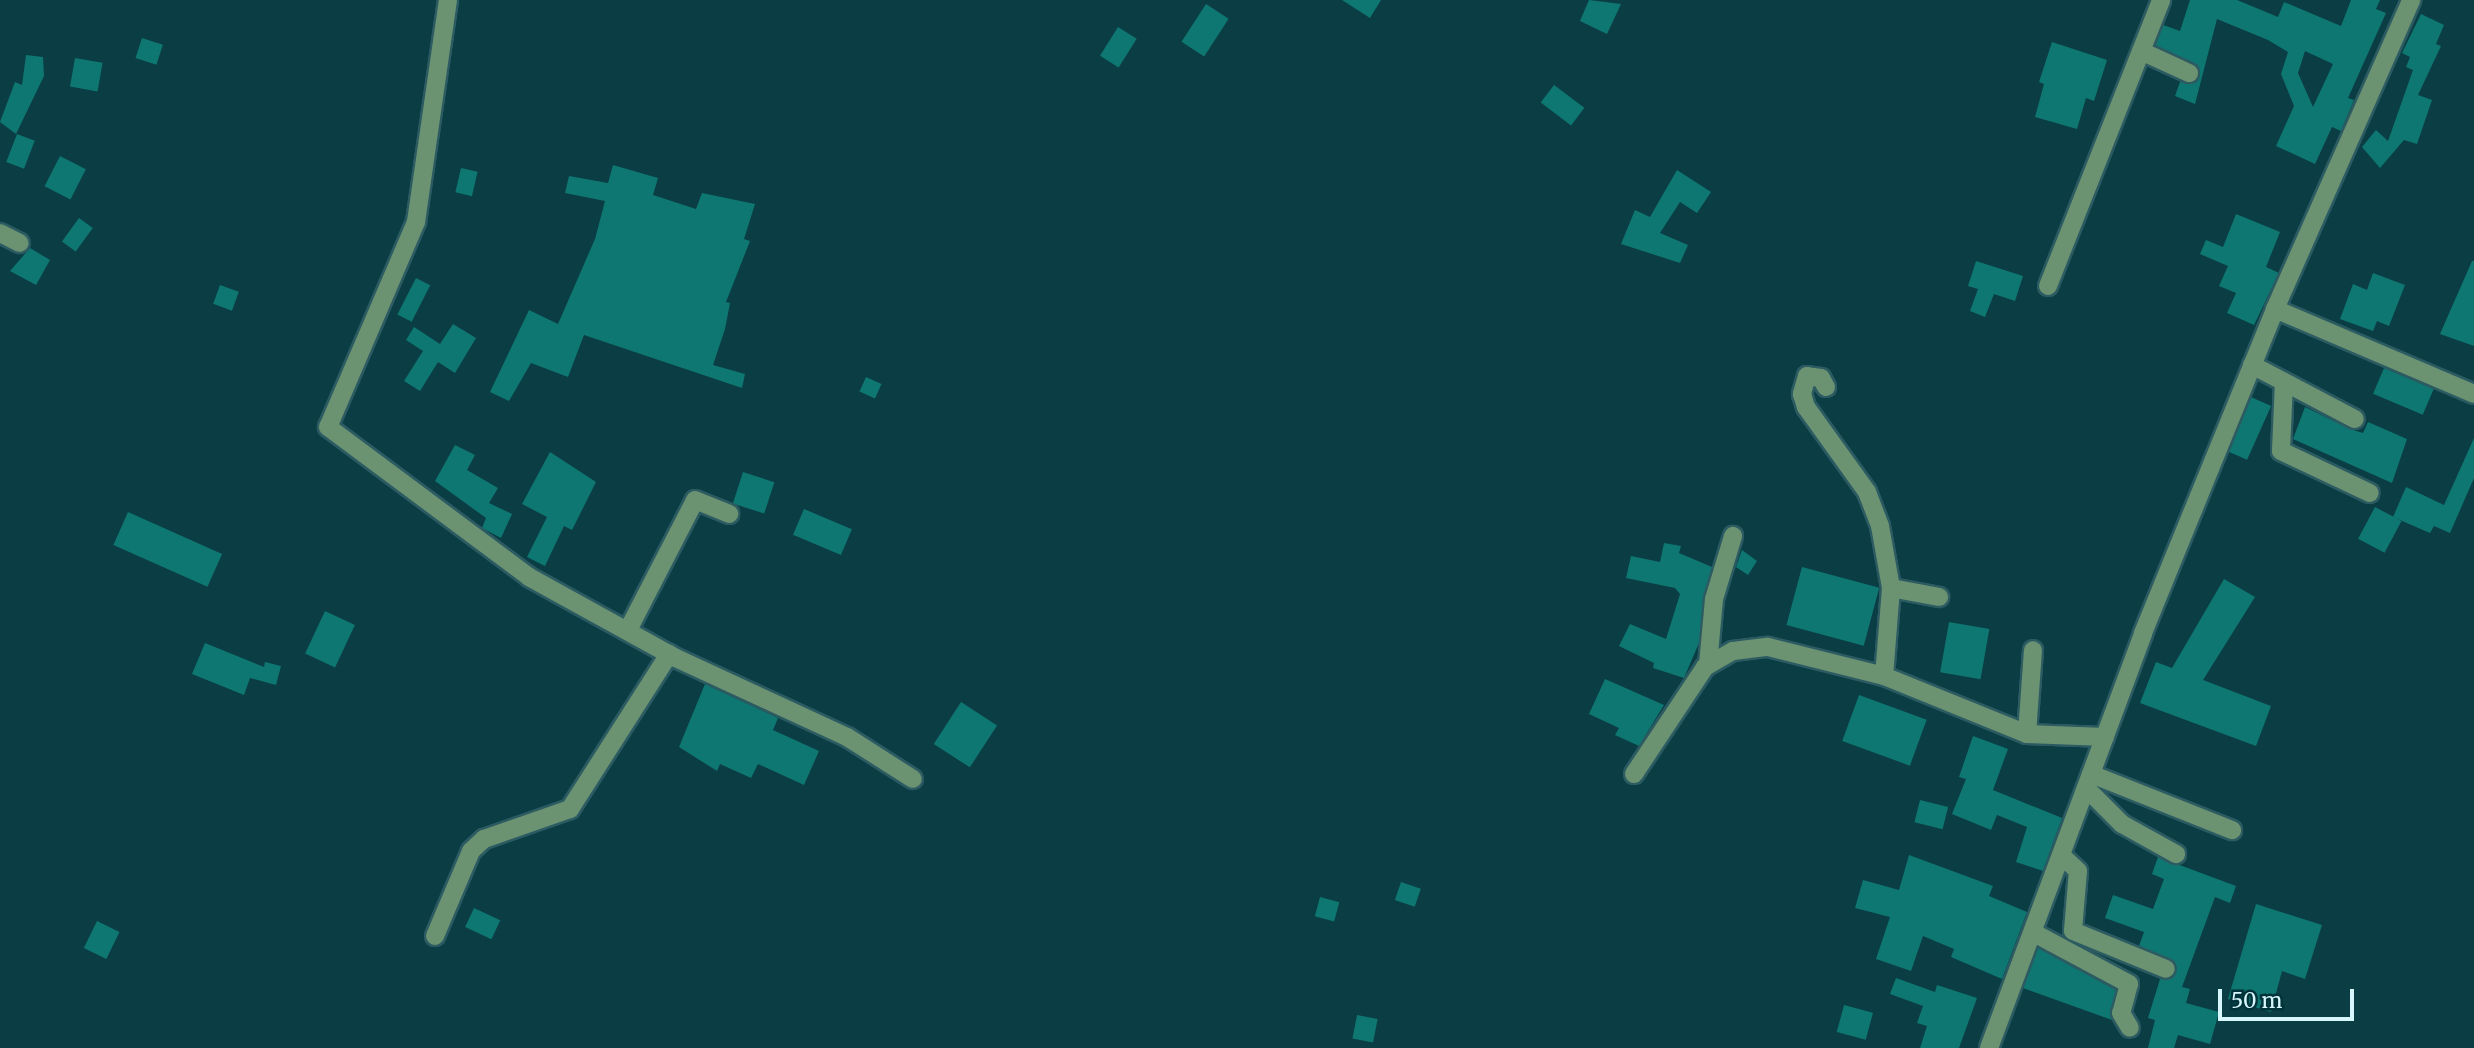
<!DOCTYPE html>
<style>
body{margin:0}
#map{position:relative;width:2474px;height:1048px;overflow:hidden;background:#0b3d44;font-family:Merriweather,serif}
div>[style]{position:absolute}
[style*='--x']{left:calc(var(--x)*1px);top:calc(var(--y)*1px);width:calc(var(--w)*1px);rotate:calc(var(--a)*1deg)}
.building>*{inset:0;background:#0e7771;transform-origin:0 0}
.roads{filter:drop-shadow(2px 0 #2c5b62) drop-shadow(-2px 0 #2c5b62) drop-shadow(0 2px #2c5b62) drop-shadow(0 -2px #2c5b62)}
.minor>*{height:18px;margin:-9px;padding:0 9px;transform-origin:9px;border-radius:9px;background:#6b9372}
span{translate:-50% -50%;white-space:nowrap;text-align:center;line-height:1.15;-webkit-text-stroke:5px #00333a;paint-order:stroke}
.scale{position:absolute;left:2218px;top:989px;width:136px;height:32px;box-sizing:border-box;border:4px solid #d7f7fd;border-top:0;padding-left:9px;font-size:21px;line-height:24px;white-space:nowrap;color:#d7f7fd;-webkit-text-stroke:5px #00333a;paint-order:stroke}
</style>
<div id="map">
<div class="building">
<div style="clip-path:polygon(1342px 0,1381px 0,1370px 18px)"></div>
<div style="clip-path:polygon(1589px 0,1621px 4px,1607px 34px,1580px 21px)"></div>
<div style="clip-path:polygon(evenodd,2190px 0,2237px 0,2278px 17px,2284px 2px,2341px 26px,2351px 0,2380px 0,2376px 9px,2386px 13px,2348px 98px,2354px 100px,2341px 131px,2332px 127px,2315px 164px,2276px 146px,2294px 106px,2281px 74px,2288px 52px,2268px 40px,2217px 19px,2195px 104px,2175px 96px,2180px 82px,2196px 82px,2199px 67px,2155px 45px,2163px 25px,2180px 31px,2190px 0,2305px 51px,2333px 64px,2313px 107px,2298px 73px,2305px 51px)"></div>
<div style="left:1206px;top:4px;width:27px;height:45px;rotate:33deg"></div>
<div style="clip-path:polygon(2421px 14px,2444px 25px,2436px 44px,2441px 46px,2418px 95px,2432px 100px,2417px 144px,2404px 140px,2380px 168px,2362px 147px,2376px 130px,2388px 141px,2413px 70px,2406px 67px,2410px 57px,2402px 53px)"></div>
<div style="left:1118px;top:27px;width:22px;height:34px;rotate:32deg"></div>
<div style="left:142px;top:38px;width:22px;height:21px;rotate:18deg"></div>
<div style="clip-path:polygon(2052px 42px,2107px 60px,2094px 101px,2086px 98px,2077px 129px,2035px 117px,2044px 84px,2039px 82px)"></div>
<div style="clip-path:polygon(26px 55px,43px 57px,44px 76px,16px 134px,0 122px,15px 82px,22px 85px)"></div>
<div style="left:75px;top:58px;width:28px;height:29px;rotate:10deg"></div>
<div style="left:1554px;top:85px;width:38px;height:22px;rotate:37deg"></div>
<div style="left:17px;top:134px;width:19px;height:30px;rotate:21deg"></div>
<div style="left:60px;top:156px;width:29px;height:34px;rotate:27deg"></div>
<div style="clip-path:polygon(613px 165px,658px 178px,653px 195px,696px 209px,702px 193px,755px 204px,744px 239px,750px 241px,726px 302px,730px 303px,725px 329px,713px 365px,745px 374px,742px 388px,584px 335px,568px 377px,531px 363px,509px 401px,490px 392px,529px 310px,558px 324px,595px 239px,605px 201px,565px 193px,569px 176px,608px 183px)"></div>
<div style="left:461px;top:168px;width:17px;height:25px;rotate:13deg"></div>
<div style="clip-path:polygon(1677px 170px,1711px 192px,1697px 213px,1680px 202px,1660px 233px,1688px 245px,1680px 263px,1621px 244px,1635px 210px,1650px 217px)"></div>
<div style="clip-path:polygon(2236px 214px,2280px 232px,2266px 267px,2279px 273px,2254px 325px,2227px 313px,2236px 293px,2219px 286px,2228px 266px,2200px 254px,2206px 240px,2223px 247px)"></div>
<div style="left:79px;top:218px;width:17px;height:29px;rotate:36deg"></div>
<div style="clip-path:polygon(30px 248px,50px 260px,36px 285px,10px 271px)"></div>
<div style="clip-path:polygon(1976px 261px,2023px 276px,2015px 301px,1994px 294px,1985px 317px,1970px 311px,1978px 289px,1968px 286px)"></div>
<div style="clip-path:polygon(2472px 261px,2474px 261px,2474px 346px,2440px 334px)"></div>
<div style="clip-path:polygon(2373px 273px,2405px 285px,2389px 326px,2377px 321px,2373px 331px,2340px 319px,2353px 284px,2367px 290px)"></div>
<div style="left:416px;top:278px;width:16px;height:41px;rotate:27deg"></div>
<div style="left:220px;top:285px;width:20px;height:20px;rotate:20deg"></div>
<div style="clip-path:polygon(453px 324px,476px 338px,455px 373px,438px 362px,420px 391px,404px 381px,423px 351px,406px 340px,414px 327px,440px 344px)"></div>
<div style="left:2384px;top:368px;width:54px;height:28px;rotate:23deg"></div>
<div style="left:866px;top:377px;width:17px;height:16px;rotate:24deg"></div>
<div style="left:2251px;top:397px;width:22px;height:59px;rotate:24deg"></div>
<div style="clip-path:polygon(2305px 407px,2350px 429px,2363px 433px,2368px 422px,2407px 439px,2392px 483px,2293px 439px)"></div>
<div style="clip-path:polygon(2474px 438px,2474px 478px,2450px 533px,2434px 526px,2430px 533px,2393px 517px,2406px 487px,2444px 505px)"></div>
<div style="clip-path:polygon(455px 445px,475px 455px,467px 470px,498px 488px,489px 503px,512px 514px,501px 538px,482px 528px,486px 518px,435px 481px)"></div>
<div style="clip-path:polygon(550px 452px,596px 482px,572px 530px,564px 526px,545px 566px,527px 557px,547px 517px,522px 504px)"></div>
<div style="left:743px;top:472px;width:33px;height:33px;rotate:18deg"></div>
<div style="left:2375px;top:507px;width:30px;height:36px;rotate:28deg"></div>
<div style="left:804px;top:509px;width:52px;height:28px;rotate:23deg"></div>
<div style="left:128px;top:512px;width:103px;height:36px;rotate:24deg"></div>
<div style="clip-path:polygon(1664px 543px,1681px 546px,1679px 553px,1712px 567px,1699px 643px,1684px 678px,1653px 668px,1654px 663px,1619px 646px,1630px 624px,1666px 639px,1680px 594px,1675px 588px,1626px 578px,1631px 556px,1660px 562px)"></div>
<div style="clip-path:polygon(1742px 550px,1757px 561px,1748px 575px,1736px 567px)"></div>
<div style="left:1802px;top:567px;width:80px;height:60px;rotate:15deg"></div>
<div style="clip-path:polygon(2224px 579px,2255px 597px,2203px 680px,2271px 706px,2256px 746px,2140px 703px,2156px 662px,2172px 668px)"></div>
<div style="left:325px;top:611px;width:33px;height:47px;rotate:25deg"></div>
<div style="left:1949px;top:622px;width:41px;height:51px;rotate:10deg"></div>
<div style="clip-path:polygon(205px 643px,264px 667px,265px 662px,281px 666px,276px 685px,250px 678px,244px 695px,192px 674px)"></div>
<div style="clip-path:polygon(1605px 679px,1664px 705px,1639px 746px,1615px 735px,1619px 728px,1589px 714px)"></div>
<div style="clip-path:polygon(705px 684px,778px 718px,773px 730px,819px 751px,804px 785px,758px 764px,751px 778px,720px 764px,717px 771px,679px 747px)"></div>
<div style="left:1859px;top:695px;width:72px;height:49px;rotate:20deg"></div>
<div style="left:961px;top:702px;width:43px;height:50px;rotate:33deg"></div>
<div style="clip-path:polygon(1973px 736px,2008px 749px,1993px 790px,2062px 818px,2043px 871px,2016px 862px,2027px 827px,1997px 815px,1991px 830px,1952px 814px,1966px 779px,1959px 777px)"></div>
<div style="left:1920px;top:800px;width:29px;height:23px;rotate:14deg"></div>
<div style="clip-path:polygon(1909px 855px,1993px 886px,1989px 896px,2027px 912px,2002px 979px,1951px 957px,1954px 949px,1923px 936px,1911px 971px,1876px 959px,1890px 917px,1855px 908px,1863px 880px,1899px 890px)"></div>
<div style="clip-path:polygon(2158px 857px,2236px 886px,2230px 903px,2215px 897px,2182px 987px,2190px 989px,2186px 1003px,2219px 1012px,2210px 1044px,2178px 1035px,2174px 1048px,2148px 1048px,2155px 1020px,2148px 1018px,2160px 979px,2172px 978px,2177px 967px,2139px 946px,2144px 932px,2105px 918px,2113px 895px,2153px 909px,2164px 879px,2152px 874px)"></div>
<div style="left:1401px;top:882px;width:21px;height:19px;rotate:19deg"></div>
<div style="left:1320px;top:897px;width:20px;height:20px;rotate:15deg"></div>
<div style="clip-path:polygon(2256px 904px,2322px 925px,2305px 979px,2282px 971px,2271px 1012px,2228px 999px)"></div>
<div style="left:474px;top:908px;width:29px;height:21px;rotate:25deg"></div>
<div style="left:97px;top:921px;width:25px;height:30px;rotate:26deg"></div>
<div style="clip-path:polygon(2038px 948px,2116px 990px,2112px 1020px,2023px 988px)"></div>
<div style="clip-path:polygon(1896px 978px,1935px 992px,1937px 985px,1977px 998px,1959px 1048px,1920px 1048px,1927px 1026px,1917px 1023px,1923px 1006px,1890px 994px)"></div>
<div style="left:1844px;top:1005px;width:30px;height:28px;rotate:15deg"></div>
<div style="left:1357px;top:1015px;width:21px;height:24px;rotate:11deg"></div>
</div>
<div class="roads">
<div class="minor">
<div style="--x:448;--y:0;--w:224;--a:98.2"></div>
<div style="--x:416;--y:222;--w:223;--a:113.2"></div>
<div style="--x:328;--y:427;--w:251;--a:36.7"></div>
<div style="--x:529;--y:577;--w:168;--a:28.9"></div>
<div style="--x:676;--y:658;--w:188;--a:24.8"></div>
<div style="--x:847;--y:737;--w:78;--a:32.5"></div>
<div style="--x:2141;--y:51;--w:53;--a:24.6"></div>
<div style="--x:0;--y:233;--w:22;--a:27"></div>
<div style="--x:2048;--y:286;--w:308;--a:-68.4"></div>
<div style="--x:2275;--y:309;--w:216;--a:23.1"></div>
<div style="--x:2252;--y:365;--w:116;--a:27.7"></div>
<div style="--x:2284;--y:382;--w:69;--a:92.5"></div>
<div style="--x:2281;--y:451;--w:98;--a:25.3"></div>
<div style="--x:1826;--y:387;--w:10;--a:-119"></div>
<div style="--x:1821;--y:378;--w:14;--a:-172"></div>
<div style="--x:1807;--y:376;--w:19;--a:106"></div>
<div style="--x:1802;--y:394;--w:14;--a:73"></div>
<div style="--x:1806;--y:407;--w:105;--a:54.3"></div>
<div style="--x:1867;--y:492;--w:36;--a:69"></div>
<div style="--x:1880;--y:526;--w:63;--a:79.9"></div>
<div style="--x:1891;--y:588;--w:88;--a:94.5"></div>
<div style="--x:1891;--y:588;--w:49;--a:10.6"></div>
<div style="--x:628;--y:630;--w:146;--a:-62.7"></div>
<div style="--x:695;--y:500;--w:37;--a:22"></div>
<div style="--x:1708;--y:665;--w:66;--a:-84.8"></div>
<div style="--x:1714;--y:599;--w:66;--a:-73.2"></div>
<div style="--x:2027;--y:734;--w:84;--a:-85.9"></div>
<div style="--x:1634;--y:774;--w:128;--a:-56.4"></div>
<div style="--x:1705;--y:667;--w:32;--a:-30"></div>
<div style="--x:1733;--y:651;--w:35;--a:-7"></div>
<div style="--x:1768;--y:647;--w:120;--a:14"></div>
<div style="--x:1884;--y:676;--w:154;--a:22.1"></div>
<div style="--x:2027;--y:734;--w:78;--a:2.2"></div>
<div style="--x:2091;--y:774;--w:152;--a:21.7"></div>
<div style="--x:2086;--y:788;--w:51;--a:45"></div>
<div style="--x:2122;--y:824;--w:62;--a:29.1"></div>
<div style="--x:2062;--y:856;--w:22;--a:43"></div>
<div style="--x:2078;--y:871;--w:60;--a:94.8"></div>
<div style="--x:2073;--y:931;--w:100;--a:22.2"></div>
<div style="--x:2034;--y:933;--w:108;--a:28.2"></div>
<div style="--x:2129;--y:984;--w:30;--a:105"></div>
<div style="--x:2121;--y:1013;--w:17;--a:59"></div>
<div style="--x:435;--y:936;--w:92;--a:-67"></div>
<div style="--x:471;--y:851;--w:18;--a:-43"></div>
<div style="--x:484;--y:839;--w:91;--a:-19.2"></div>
<div style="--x:570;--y:809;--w:184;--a:-57.4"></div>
<div style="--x:1989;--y:1048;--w:443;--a:-69.6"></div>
<div style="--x:2143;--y:633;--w:350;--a:-67.8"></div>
<div style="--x:2275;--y:309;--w:338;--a:-66.2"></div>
</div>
</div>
<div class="scale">50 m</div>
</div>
